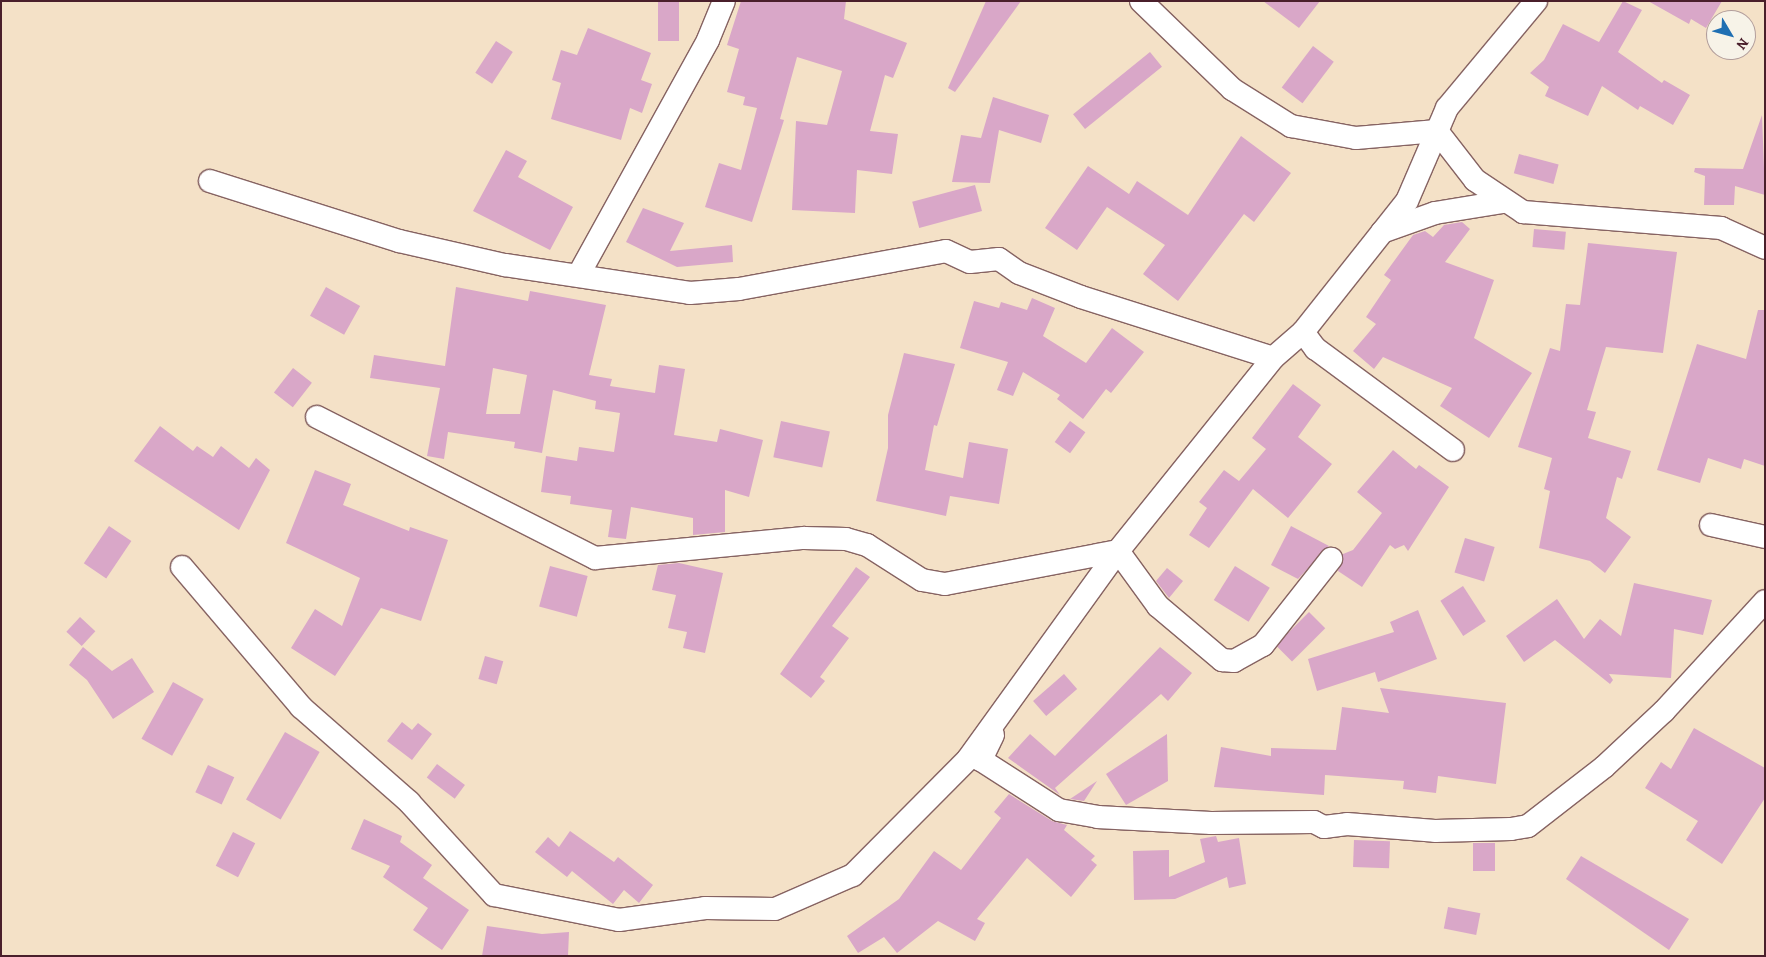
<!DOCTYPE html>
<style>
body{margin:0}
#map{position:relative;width:1766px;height:957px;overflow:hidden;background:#f4e1c7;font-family:Alegreya,serif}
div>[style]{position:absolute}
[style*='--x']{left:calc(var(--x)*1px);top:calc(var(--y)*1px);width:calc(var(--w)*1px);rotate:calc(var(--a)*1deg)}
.building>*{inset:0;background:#d9a7c8;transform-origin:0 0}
.roads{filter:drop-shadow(1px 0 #866362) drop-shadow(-1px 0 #866362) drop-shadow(0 1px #866362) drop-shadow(0 -1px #866362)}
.minor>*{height:22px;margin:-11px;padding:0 11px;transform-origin:11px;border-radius:11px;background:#fff}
span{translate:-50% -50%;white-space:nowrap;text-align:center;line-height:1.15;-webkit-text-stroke:4.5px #f7f3e8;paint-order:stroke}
.frame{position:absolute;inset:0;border:2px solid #4a1f2b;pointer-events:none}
.north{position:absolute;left:1706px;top:10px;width:50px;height:50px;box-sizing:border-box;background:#f7f3e8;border:1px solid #b29e9c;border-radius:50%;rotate:127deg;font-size:14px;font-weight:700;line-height:20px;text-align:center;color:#4a1f2b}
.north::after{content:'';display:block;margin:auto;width:18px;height:22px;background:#1f6fb2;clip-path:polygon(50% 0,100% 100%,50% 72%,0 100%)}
</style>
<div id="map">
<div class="building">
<div style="left:658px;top:1px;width:21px;height:40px"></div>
<div style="clip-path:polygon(741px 1px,846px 1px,844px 19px,907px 43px,893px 78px,885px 75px,870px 131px,898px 134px,892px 174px,857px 170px,855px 213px,792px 210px,796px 121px,827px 125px,842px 71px,797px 57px,780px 119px,784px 120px,752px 222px,705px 207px,719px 163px,741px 170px,757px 108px,743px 105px,745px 97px,727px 92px,739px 49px,727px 45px)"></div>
<div style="clip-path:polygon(986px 1px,1021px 1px,955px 92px,948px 88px)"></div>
<div style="clip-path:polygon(1263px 1px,1320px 1px,1299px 28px)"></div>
<div style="clip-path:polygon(1623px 1px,1642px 10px,1618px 52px,1662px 83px,1664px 80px,1690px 95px,1673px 125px,1640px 106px,1638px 110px,1602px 86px,1588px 116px,1545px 96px,1549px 87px,1530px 73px,1544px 60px,1563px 24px,1599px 42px)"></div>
<div style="clip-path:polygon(1648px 1px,1722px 1px,1706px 28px,1691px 19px,1689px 24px)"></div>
<div style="clip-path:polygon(588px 28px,651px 53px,641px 80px,652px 84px,642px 113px,630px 108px,621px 140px,551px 119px,561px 83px,552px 80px,561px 50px,577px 55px)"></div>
<div style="left:496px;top:41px;width:20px;height:38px;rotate:33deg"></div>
<div style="left:1313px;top:46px;width:26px;height:52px;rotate:37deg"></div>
<div style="left:1150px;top:52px;width:19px;height:99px;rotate:51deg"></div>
<div style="clip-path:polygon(993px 97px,1049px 115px,1041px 143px,999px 130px,990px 183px,952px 182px,961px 135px,981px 138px)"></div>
<div style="clip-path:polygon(1762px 115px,1765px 195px,1735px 186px,1734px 205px,1704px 205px,1705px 176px,1694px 172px,1695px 168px,1743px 169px)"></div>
<div style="clip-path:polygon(1241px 136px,1291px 173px,1254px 222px,1244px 214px,1178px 301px,1143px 274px,1165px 245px,1107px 207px,1077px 250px,1045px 228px,1088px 166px,1129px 194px,1137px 181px,1188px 215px)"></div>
<div style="clip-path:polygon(506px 150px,527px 161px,518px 177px,573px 207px,550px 250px,473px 211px)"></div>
<div style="left:1519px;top:154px;width:41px;height:20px;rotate:15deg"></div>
<div style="left:975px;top:185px;width:27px;height:65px;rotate:75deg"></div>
<div style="clip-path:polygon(643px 208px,684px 223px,670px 251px,732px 245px,733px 262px,677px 267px,626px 242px)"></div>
<div style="clip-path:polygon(1462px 222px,1470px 229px,1445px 262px,1494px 280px,1474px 338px,1532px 373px,1489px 438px,1440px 406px,1452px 388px,1383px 357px,1374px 369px,1353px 351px,1376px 324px,1366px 317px,1391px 280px,1384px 275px,1413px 235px,1425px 231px,1433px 237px,1444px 225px)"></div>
<div style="left:1534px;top:229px;width:32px;height:18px;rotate:5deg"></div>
<div style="clip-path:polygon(1588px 243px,1677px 252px,1663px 353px,1606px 347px,1587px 410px,1596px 412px,1588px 438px,1631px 451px,1622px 479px,1617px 477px,1606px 518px,1631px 537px,1605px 573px,1590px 561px,1539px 548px,1550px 491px,1544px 489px,1552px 458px,1518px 447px,1550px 348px,1560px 351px,1566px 304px,1580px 305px)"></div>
<div style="left:326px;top:287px;width:39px;height:33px;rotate:29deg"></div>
<div style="clip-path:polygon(evenodd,456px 287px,528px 301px,530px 291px,606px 305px,589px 375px,612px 379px,610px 386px,655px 393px,659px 365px,685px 369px,674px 435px,717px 442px,720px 429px,763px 440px,749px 497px,725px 490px,725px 532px,693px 535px,693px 518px,631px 507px,626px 539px,608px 537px,612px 510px,570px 504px,571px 496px,541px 492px,546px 456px,577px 461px,579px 447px,614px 452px,620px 413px,595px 409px,596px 401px,553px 390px,542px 453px,514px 448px,515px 442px,448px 432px,444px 459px,427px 456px,440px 388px,370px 378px,374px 355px,445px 366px,456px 287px,493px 368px,527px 375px,520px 414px,486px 414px,493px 368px)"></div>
<div style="clip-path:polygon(1032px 298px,1055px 308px,1043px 336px,1086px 363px,1112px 328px,1144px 352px,1111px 393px,1106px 389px,1083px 419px,1057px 399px,1060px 395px,1023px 372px,1013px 396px,997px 390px,1008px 362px,960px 348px,974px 301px,999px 308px,1001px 302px,1027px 310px)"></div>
<div style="clip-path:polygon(1758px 310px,1765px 310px,1765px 466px,1744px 459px,1741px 469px,1708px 458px,1700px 483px,1657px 470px,1697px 344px,1746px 359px)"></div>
<div style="clip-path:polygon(904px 353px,955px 364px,937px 426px,934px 425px,925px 470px,963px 478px,969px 442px,1008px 449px,999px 504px,950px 496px,946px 516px,876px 501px,888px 448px,888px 415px)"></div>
<div style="left:293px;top:368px;width:24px;height:31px;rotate:38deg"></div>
<div style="clip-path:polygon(1293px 384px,1321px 405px,1298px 437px,1332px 464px,1288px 518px,1253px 489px,1209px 548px,1189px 535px,1207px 508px,1199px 502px,1224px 470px,1239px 481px,1266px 449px,1252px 438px)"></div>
<div style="left:781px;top:421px;width:50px;height:37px;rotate:12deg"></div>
<div style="left:1070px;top:421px;width:19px;height:26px;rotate:36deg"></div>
<div style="clip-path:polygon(160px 426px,193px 451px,197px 446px,213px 457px,221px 446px,249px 468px,256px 458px,270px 470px,239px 530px,134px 461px)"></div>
<div style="clip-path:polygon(1393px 450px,1416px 469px,1419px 465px,1449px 487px,1408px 551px,1404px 545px,1395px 549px,1390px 545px,1362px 587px,1338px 571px,1343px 554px,1353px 550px,1382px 513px,1357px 492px)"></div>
<div style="clip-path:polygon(315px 470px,351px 484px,343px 505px,409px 531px,410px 527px,448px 540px,421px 621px,381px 608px,335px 676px,291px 648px,315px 609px,342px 626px,360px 578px,286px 543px)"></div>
<div style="left:109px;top:526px;width:27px;height:45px;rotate:34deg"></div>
<div style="clip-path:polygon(1291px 526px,1329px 546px,1298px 579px,1271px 565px)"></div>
<div style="left:1465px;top:538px;width:31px;height:36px;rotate:17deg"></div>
<div style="clip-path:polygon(679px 563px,723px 573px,705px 653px,683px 648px,687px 632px,668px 628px,676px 595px,652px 590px,658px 565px)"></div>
<div style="left:550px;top:566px;width:39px;height:42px;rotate:15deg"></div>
<div style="left:1235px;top:566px;width:41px;height:40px;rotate:32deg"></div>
<div style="clip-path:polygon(856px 567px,870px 577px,832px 626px,849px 638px,820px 677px,825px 681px,811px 698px,780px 674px)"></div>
<div style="clip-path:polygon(1167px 568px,1183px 581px,1169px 598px,1156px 581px)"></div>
<div style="clip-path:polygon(1634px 583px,1712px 600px,1703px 635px,1674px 629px,1671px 678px,1609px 674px,1613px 680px,1610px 684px,1555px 640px,1524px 662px,1506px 636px,1557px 599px,1584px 639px,1600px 619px,1621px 636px)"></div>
<div style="left:1463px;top:586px;width:42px;height:27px;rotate:57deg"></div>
<div style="clip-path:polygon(1418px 610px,1437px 659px,1378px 682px,1375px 672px,1317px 691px,1308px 659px,1394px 632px,1390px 622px)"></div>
<div style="left:1309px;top:612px;width:23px;height:47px;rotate:45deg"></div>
<div style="left:80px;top:617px;width:21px;height:20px;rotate:43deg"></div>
<div style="clip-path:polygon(83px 647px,112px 671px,132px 658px,154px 692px,113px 719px,87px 680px,69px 665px)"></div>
<div style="clip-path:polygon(1160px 647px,1192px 673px,1168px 701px,1161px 694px,1055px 788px,1060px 795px,1008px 758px,1030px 734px,1055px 756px)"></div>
<div style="left:485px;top:656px;width:19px;height:24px;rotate:16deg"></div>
<div style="left:1064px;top:674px;width:20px;height:41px;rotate:49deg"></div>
<div style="left:173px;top:682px;width:35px;height:65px;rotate:29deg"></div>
<div style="clip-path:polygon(1380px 688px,1506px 703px,1496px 784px,1438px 776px,1436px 793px,1403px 789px,1404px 781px,1325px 775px,1324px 795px,1214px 787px,1221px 747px,1271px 756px,1271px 748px,1336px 750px,1342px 707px,1389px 713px)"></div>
<div style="clip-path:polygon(402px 722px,412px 730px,418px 723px,432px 734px,412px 760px,387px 741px)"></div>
<div style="clip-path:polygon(1694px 728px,1765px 768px,1765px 798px,1722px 864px,1686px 840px,1698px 821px,1645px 788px,1661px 762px,1671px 769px)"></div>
<div style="left:285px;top:732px;width:40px;height:78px;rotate:30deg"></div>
<div style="clip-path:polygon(1167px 734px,1168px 781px,1126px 805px,1106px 774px)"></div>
<div style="left:437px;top:764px;width:35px;height:17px;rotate:37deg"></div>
<div style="left:208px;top:765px;width:29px;height:30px;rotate:25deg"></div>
<div style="clip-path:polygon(1097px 781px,1084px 801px,1070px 799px)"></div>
<div style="clip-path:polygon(1009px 794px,1052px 821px,1067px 825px,1064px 830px,1095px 856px,1091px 860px,1097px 865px,1071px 897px,1027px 858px,977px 919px,985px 923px,975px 941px,938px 921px,897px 953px,884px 937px,858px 953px,847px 936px,899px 899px,934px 851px,961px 870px,1001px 818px,994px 812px)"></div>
<div style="clip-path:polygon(364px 819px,402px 836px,400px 842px,432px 865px,423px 878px,469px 910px,442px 950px,413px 930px,428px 908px,383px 877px,390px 866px,351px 849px)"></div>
<div style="clip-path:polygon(570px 831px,614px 862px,618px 857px,653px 885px,639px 903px,624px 890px,613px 904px,572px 871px,567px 877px,535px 852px,548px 837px,559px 847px)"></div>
<div style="left:233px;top:832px;width:25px;height:38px;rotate:27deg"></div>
<div style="clip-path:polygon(1216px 836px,1218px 842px,1239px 838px,1246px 884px,1229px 888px,1227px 877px,1175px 899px,1134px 900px,1133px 851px,1169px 850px,1169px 877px,1205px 862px,1200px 839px)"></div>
<div style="left:1354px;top:840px;width:36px;height:27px;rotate:2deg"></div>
<div style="left:1473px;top:843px;width:22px;height:28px"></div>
<div style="clip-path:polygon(1581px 856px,1689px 919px,1669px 950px,1566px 879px)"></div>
<div style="left:1448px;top:907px;width:33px;height:22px;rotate:11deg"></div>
<div style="clip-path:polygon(487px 926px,542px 934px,569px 932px,568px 956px,482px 956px)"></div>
</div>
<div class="roads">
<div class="minor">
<div style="--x:1141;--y:1;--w:127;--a:44"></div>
<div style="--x:1232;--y:89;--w:70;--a:32.1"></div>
<div style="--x:1291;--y:126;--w:66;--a:10.5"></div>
<div style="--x:1356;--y:138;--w:81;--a:-4.9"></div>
<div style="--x:1437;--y:131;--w:62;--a:52.2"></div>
<div style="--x:1475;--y:180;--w:58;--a:33.7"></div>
<div style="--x:1523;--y:212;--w:199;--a:4.6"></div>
<div style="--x:1721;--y:228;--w:48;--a:24.4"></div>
<div style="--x:210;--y:181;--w:198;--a:17.6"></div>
<div style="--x:399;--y:241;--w:109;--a:12.8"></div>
<div style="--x:505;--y:265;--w:187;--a:8.6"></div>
<div style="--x:690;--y:293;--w:49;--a:-4.7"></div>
<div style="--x:739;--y:289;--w:210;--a:-10.4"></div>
<div style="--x:946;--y:251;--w:26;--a:25"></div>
<div style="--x:970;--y:262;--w:29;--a:-6"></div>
<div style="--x:999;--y:259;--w:24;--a:35"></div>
<div style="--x:1019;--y:273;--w:66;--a:21.2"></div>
<div style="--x:1081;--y:297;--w:201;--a:17.6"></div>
<div style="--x:1382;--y:232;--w:56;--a:-19.7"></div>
<div style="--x:1435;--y:213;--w:69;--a:-9.2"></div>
<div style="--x:579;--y:274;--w:267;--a:-61.1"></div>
<div style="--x:708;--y:40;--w:42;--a:-67.7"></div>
<div style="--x:1303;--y:332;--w:21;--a:53"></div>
<div style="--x:1316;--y:349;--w:170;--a:36.4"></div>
<div style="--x:317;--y:417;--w:312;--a:26.9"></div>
<div style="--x:595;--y:558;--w:210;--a:-5.5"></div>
<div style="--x:804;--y:538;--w:42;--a:1.4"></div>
<div style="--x:846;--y:539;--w:22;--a:16"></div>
<div style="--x:867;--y:545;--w:65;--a:32.5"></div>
<div style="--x:922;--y:580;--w:23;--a:10"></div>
<div style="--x:945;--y:584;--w:176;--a:-10.8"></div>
<div style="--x:1118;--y:551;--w:68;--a:54"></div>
<div style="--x:1158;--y:606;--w:84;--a:40.2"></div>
<div style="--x:1222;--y:660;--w:12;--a:5"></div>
<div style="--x:1234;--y:661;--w:33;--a:-29"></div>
<div style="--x:1263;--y:645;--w:110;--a:-51.7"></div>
<div style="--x:1711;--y:525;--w:55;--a:12.5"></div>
<div style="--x:182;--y:567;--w:184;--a:49.6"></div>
<div style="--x:301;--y:707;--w:144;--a:41.3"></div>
<div style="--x:409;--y:802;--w:126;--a:47.6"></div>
<div style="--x:494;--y:895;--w:127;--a:11.3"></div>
<div style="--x:619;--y:920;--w:87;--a:-7.9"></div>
<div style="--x:705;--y:908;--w:70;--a:0.8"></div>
<div style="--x:775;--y:909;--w:85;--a:-23.6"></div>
<div style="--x:853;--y:875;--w:163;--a:-45.2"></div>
<div style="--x:968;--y:759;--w:256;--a:-54.2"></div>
<div style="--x:1118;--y:551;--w:248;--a:-51.2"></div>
<div style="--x:1273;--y:358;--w:40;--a:-41"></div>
<div style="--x:1303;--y:332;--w:167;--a:-51.6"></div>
<div style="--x:1407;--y:201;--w:101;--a:-66.7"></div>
<div style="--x:1447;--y:108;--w:139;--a:-50.2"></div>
<div style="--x:993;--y:735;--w:28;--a:116"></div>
<div style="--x:981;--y:760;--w:93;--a:32.7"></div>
<div style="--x:1059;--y:810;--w:39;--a:10"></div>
<div style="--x:1097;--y:817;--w:114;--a:3"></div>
<div style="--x:1211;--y:823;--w:103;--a:-0.6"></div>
<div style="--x:1314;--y:822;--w:11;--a:27"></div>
<div style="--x:1324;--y:827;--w:23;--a:-7"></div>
<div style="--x:1347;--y:824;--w:88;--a:4.5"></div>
<div style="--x:1435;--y:831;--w:76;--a:-1.5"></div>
<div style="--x:1511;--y:829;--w:17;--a:-10"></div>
<div style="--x:1528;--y:826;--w:96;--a:-37.8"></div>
<div style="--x:1604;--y:767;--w:82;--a:-43"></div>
<div style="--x:1664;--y:711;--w:149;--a:-47.4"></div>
</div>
</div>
<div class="frame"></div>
<div class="north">N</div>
</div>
